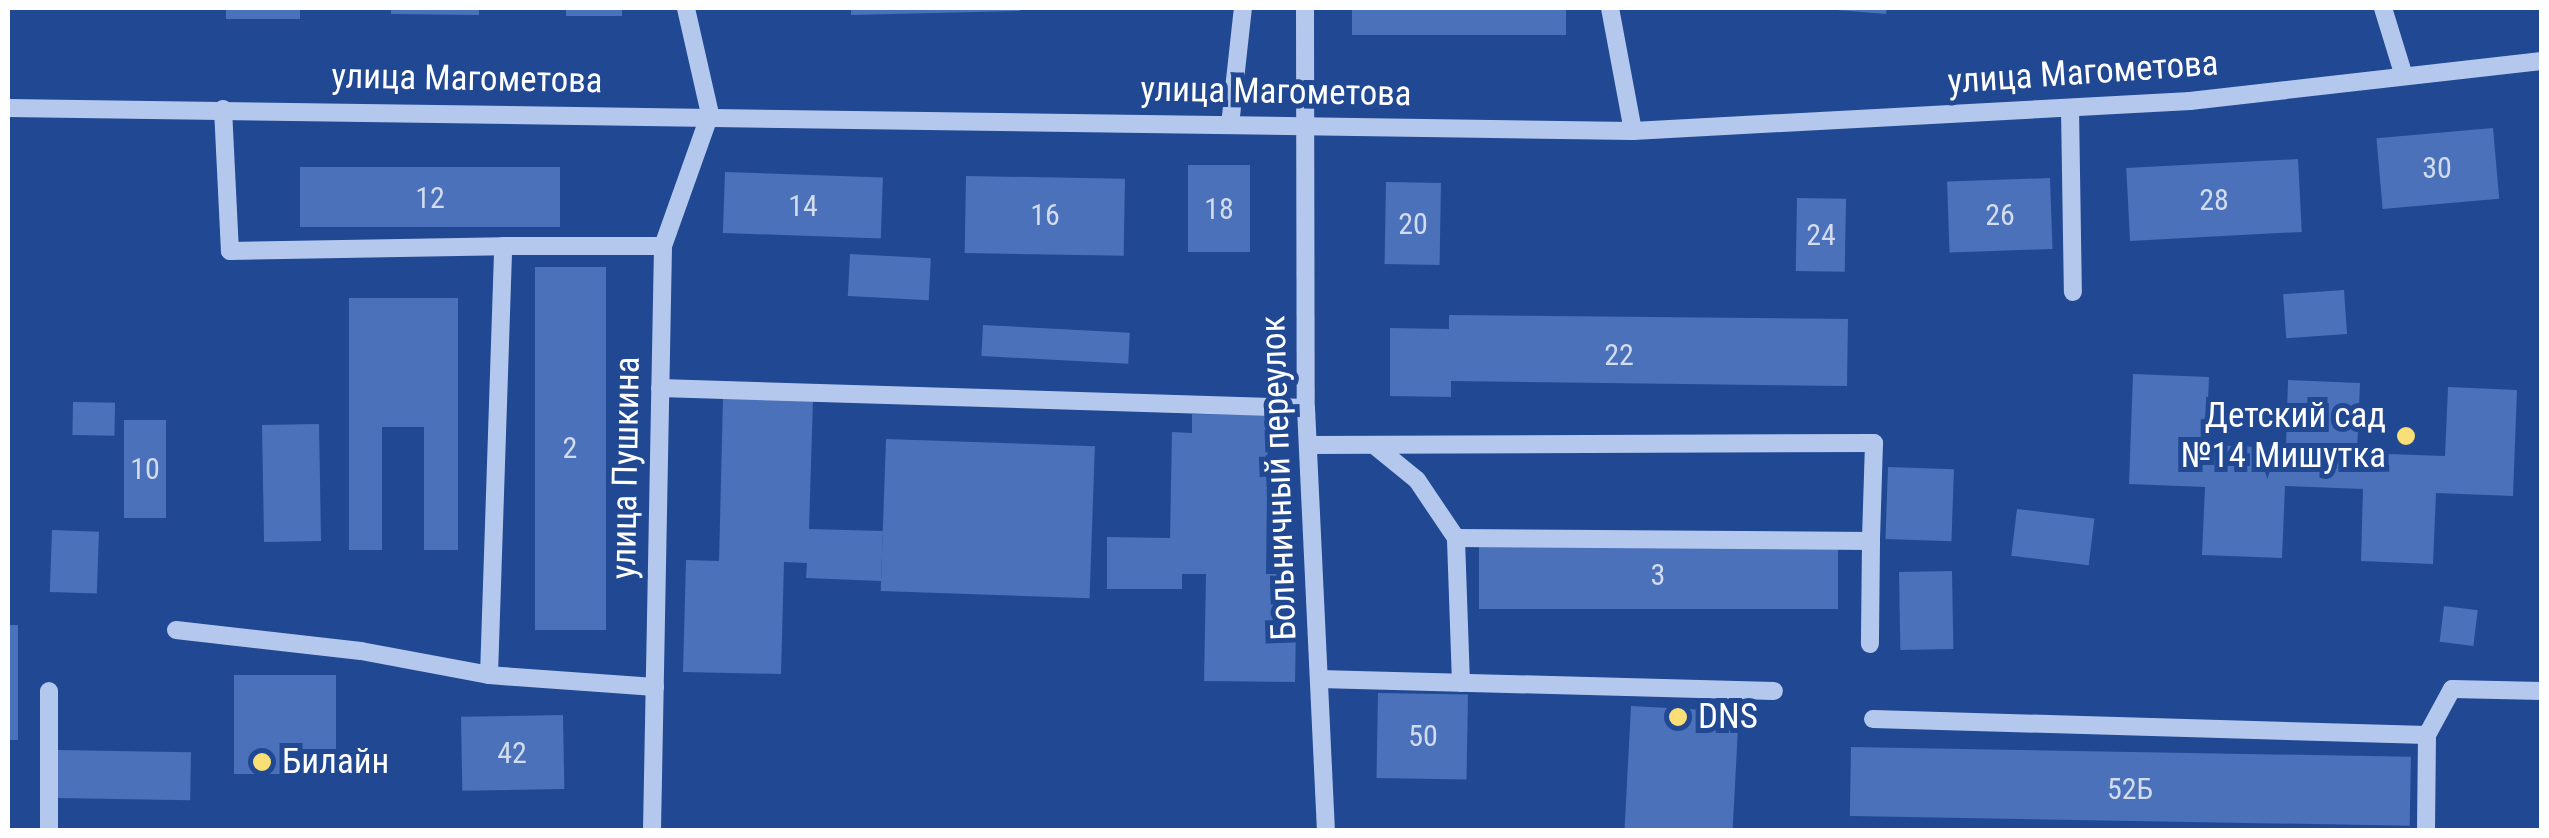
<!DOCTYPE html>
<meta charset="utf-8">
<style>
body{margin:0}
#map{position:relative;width:2549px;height:838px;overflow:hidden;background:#214893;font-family:"Roboto Condensed",sans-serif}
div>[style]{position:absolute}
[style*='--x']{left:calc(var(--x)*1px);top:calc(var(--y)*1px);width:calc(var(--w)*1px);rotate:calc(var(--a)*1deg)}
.building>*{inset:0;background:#4a71b9;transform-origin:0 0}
.minor>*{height:18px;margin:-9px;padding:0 9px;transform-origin:9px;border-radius:9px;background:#b4c8ed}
.dots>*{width:28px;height:28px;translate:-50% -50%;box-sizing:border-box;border:5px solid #214893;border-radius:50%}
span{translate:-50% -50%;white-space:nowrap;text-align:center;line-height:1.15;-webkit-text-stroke:10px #214893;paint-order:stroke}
.number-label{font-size:30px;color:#d2dcee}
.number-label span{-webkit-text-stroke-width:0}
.street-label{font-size:35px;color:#fff}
.poi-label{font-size:35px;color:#fff}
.right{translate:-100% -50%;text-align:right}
.left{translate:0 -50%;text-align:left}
.frame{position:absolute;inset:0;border:10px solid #fff;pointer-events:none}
</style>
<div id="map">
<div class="building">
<div style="left:226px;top:8px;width:74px;height:11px"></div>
<div style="clip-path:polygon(391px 8px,479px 8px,479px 15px,391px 14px)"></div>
<div style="left:566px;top:8px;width:56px;height:8px"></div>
<div style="clip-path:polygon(851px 8px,1020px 8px,1020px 11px,851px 15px)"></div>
<div style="left:1352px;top:8px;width:214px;height:27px"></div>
<div style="clip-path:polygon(1836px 8px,1887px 8px,1886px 14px,1836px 10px)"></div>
<div style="left:2493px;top:128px;width:71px;height:117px;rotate:85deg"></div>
<div style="left:2298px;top:159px;width:73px;height:172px;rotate:87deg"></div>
<div style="left:1188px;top:165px;width:62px;height:87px"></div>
<div style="left:560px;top:167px;width:60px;height:260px;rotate:90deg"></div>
<div style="left:725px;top:172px;width:158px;height:61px;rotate:2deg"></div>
<div style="left:966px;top:176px;width:159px;height:77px;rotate:1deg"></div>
<div style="left:2050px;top:178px;width:71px;height:103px;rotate:88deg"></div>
<div style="left:1386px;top:182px;width:55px;height:82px;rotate:1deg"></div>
<div style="left:1797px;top:198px;width:49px;height:73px;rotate:1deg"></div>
<div style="left:850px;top:254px;width:81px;height:42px;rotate:3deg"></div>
<div style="left:535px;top:267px;width:71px;height:363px"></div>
<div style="left:2344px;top:290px;width:44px;height:61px;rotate:86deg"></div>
<div style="clip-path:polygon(349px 298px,458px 298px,458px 550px,424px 550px,424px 427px,382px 427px,382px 550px,349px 550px)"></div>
<div style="clip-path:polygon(1449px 315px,1848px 319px,1847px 386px,1451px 381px,1451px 397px,1390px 396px,1390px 328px,1449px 329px)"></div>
<div style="left:983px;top:325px;width:147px;height:31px;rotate:3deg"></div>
<div style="clip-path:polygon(2133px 374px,2209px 377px,2206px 445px,2286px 448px,2288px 380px,2360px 383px,2357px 453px,2445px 456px,2448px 387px,2517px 390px,2513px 496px,2436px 493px,2433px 564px,2361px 561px,2363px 489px,2285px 486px,2282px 558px,2202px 555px,2205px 487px,2129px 484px)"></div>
<div style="clip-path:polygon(723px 398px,813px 400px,809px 529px,883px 531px,881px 581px,806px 578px,807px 563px,784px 562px,781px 674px,683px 672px,686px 560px,719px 561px)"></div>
<div style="left:73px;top:402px;width:42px;height:33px;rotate:1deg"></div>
<div style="clip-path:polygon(1192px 414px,1268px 415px,1266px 574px,1297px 574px,1295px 682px,1204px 681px,1206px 574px,1182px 574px,1182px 589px,1107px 589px,1107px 537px,1170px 538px,1172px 432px,1192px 433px)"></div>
<div style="left:124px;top:420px;width:42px;height:98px"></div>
<div style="left:319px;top:424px;width:117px;height:57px;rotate:89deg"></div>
<div style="left:886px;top:439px;width:209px;height:152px;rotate:2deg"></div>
<div style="left:1888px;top:467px;width:66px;height:72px;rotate:2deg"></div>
<div style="left:2017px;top:509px;width:78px;height:47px;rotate:7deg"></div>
<div style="left:52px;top:530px;width:47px;height:62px;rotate:2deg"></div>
<div style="left:1479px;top:539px;width:359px;height:70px"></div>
<div style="left:1952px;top:571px;width:78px;height:53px;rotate:89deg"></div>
<div style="left:2444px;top:606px;width:34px;height:36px;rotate:7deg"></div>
<div style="left:8px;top:625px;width:10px;height:115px"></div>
<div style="left:234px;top:675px;width:102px;height:99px"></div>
<div style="left:1378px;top:693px;width:90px;height:85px;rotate:1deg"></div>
<div style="left:1631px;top:706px;width:108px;height:124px;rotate:3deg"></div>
<div style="left:563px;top:715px;width:74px;height:102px;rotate:89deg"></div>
<div style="left:1851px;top:747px;width:560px;height:69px;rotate:1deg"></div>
<div style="left:57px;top:750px;width:134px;height:48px;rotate:1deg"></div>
</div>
<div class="minor">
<div style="--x:1305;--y:8;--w:400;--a:89.9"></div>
<div style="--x:1306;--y:408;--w:422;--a:87.3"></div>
<div style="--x:1610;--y:8;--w:125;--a:79.4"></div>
<div style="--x:2383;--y:8;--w:68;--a:72.9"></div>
<div style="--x:8;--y:108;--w:1625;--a:0.81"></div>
<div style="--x:1633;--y:131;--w:558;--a:-3.08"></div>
<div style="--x:2190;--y:101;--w:354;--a:-6.5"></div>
<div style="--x:223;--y:109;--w:142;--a:87.2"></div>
<div style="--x:230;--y:251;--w:273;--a:-1"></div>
<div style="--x:2070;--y:109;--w:183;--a:89.1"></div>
<div style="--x:1230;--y:125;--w:118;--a:-83.7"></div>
<div style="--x:660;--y:388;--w:646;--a:1.77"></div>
<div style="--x:1308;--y:445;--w:566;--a:-0.2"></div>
<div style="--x:1874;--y:443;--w:98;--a:91.8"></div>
<div style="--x:1374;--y:445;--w:55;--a:39.1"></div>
<div style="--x:1417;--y:480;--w:70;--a:56.1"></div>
<div style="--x:176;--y:630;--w:186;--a:6.5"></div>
<div style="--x:361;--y:651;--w:130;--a:10.6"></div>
<div style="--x:1319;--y:679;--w:455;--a:1.5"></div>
<div style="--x:1461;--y:683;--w:145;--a:-92"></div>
<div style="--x:1456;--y:538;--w:415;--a:0.4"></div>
<div style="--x:1871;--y:541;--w:103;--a:90.6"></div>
<div style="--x:655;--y:687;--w:166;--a:-175.9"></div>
<div style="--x:489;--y:675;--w:429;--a:-88.1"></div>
<div style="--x:503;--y:246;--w:160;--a:0"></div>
<div style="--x:49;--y:691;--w:139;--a:90"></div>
<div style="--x:1873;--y:719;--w:554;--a:1.65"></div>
<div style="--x:652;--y:830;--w:584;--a:-88.92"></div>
<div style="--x:663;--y:246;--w:140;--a:-70.4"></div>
<div style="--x:710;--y:114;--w:109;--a:-102.8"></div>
<div style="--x:2426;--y:830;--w:95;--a:-89.4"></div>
<div style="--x:2427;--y:735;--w:52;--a:-61.5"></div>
<div style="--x:2452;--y:689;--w:90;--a:1.3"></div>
</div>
<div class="dots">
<div style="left:2406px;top:436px;background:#f9df75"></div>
<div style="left:1678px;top:717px;background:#f9df75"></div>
<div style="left:262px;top:762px;background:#f9df75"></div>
</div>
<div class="number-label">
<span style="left:2437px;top:168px">30</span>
<span style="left:430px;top:198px">12</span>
<span style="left:2214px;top:200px">28</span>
<span style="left:803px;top:206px">14</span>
<span style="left:1219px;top:209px">18</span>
<span style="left:1045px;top:215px">16</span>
<span style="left:2000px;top:215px">26</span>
<span style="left:1413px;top:224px">20</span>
<span style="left:1821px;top:235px">24</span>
<span style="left:1619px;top:355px">22</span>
<span style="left:570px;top:448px">2</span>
<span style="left:145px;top:469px">10</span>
<span style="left:1658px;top:575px">3</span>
<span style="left:1423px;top:736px">50</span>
<span style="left:512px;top:753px">42</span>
<span style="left:2130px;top:789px">52Б</span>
</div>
<div class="street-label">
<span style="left:2083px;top:73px;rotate:-4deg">улица Магометова</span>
<span style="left:467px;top:79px;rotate:1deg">улица Магометова</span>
<span style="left:1276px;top:92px;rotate:1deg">улица Магометова</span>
<span style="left:626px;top:468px;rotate:-89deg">улица Пушкина</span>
<span style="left:1279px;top:478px;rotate:-92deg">Больничный переулок</span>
</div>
<div class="poi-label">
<span class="right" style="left:2386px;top:436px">Детский сад<br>№14 Мишутка</span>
<span class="left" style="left:1698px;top:717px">DNS</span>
<span class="left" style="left:282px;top:762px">Билайн</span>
</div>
<div class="frame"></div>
</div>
